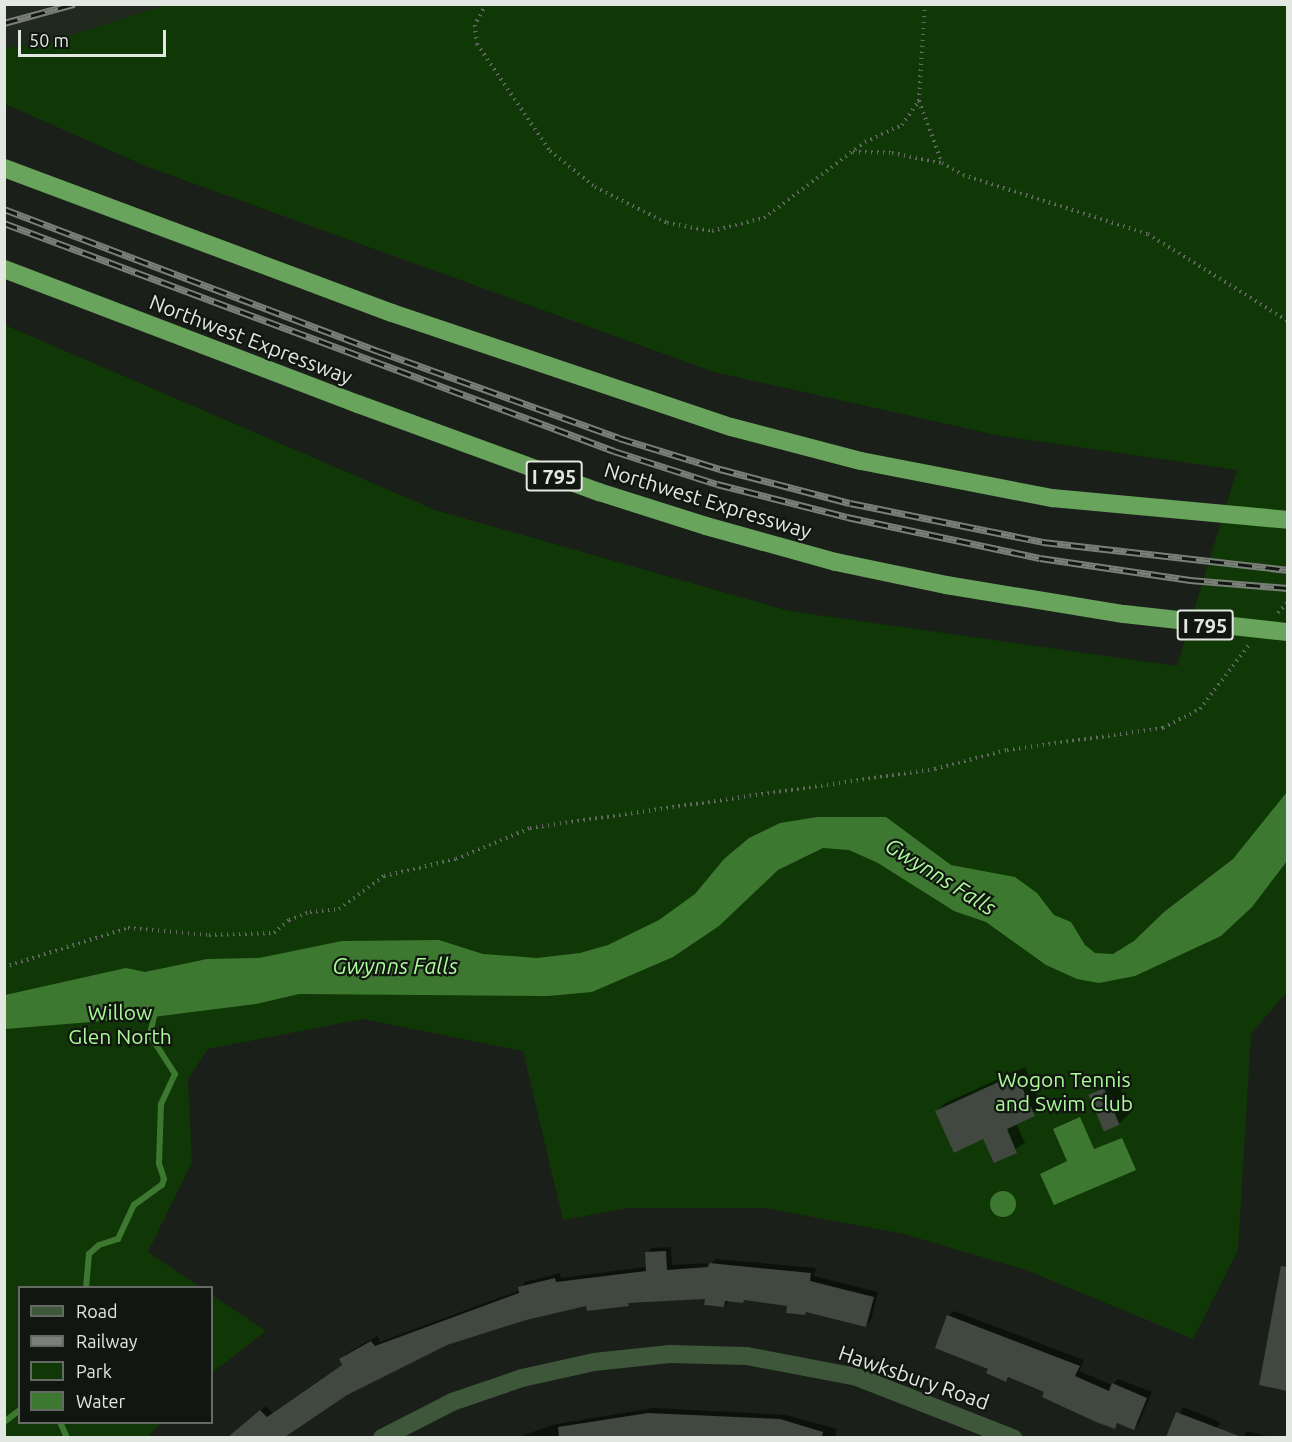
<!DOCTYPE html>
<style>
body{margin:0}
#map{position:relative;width:1292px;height:1442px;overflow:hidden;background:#1a1f19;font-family:Ubuntu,sans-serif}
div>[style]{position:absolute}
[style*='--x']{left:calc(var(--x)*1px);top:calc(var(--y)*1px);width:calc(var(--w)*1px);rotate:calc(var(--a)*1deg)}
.built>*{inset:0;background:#1f291d}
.green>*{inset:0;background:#103706}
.water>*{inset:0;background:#3d7830}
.round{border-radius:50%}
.shadow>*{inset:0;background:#0007}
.stream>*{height:6px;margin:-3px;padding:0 3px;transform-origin:3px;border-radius:3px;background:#3d7830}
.building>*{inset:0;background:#414840;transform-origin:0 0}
.path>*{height:4px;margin-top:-2px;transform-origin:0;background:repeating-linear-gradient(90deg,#646863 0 1.5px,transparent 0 6px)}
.minor>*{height:18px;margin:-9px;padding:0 9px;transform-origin:9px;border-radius:9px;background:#3e5639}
.highway>*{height:18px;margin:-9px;padding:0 9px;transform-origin:9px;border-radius:9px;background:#68a45b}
.rail>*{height:7px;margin-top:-3.5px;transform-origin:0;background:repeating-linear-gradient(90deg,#111610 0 14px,#7a7f79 0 28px);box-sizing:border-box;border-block:2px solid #7a7f79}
.highway-bridge>*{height:18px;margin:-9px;padding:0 9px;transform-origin:9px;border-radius:9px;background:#68a45b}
span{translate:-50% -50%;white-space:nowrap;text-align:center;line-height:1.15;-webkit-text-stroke:4.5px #111610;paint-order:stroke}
.shield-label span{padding:2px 4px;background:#111610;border:2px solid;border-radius:4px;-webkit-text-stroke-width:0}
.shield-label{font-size:20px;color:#e3e7e2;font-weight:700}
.street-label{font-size:21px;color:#e3e7e2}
.park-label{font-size:21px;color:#a9f998}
.water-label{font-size:22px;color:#abfc9a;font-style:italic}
.frame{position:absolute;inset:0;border:6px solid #e3e7e2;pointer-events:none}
.legend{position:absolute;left:18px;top:1286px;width:195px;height:138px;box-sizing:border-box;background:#111610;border:2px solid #656a64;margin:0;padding:8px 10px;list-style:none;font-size:18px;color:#e3e7e2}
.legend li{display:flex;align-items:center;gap:12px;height:30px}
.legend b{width:30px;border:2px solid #656a64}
.scale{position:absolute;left:18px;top:30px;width:148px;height:27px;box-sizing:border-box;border:3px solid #e3e7e2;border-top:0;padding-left:8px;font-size:18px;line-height:21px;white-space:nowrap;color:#e3e7e2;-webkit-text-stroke:4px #111610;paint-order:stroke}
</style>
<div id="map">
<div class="built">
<div style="clip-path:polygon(4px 5px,169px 5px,51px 42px,5px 48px)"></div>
</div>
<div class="green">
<div style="clip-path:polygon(169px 4px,1287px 5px,1287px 992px,1251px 1034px,1238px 1250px,1193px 1339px,1026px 1270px,904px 1234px,765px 1208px,628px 1208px,563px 1220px,523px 1051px,363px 1019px,208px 1049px,188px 1079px,192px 1162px,148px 1252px,200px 1287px,20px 1288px,20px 1422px,161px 1423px,147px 1437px,5px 1437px,5px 325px,435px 510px,789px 611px,1177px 666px,1237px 470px,996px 435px,714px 372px,148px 167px,5px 104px,4px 48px,51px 42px)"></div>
<div style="clip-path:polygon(212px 1295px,266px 1331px,212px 1373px)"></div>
</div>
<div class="water">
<div style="clip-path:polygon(1287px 792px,1287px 861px,1252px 907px,1221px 936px,1135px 976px,1099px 983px,1077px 979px,1046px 965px,986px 922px,954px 911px,878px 863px,849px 850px,823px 848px,778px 870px,719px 926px,673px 957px,592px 992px,548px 996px,299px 994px,256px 1004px,153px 1017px,5px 1029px,5px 995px,126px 968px,145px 972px,207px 959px,259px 958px,342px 941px,439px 940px,483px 954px,537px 958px,580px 953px,608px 945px,659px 920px,695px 894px,724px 859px,749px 838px,780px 823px,817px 817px,886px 817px,951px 865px,1015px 877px,1037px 893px,1054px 915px,1071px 922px,1085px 945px,1095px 953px,1113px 954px,1134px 941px,1164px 912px,1233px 859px)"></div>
<div style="clip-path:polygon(1080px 1117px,1094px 1149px,1122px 1138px,1136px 1170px,1054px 1205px,1040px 1174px,1067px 1161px,1053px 1129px)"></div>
<div class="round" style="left:990px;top:1191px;width:26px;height:26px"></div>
</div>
<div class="shadow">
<div style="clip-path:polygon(1025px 1067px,1042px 1107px,1016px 1123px,1025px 1143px,995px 1161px,984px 1138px,937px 1111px,945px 1103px)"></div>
<div style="clip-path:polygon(1116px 1078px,1130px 1113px,1119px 1124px,1090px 1095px)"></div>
<div style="clip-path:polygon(671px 1247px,672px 1265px,712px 1263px,715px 1259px,816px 1268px,814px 1276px,878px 1292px,871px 1320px,866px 1326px,808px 1311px,804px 1314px,789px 1305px,746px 1298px,730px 1300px,724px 1306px,706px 1297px,588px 1305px,526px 1319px,447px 1344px,347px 1393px,284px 1438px,231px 1436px,266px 1406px,272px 1413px,343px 1364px,341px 1360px,346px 1354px,377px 1336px,380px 1342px,520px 1290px,525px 1282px,560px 1273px,561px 1278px,647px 1267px,647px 1253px,652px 1248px)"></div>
<div style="clip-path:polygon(1288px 1269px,1288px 1390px,1261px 1384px)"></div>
<div style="clip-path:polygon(954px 1311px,1084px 1360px,1079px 1371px,1112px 1385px,1118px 1379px,1152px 1392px,1139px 1423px,1134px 1429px,1119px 1423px,1114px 1427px,1046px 1391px,1010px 1376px,1006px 1380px,990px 1368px,948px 1316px)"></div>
<div style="clip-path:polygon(1183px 1407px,1220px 1422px,1214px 1438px,1168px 1438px)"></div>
<div style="clip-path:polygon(654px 1408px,786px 1415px,837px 1429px,835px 1438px,515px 1438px,556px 1424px)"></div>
<div style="clip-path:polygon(1247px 1431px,1276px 1438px,1242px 1438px)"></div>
</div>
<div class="stream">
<div style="--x:86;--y:1288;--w:34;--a:-85"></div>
<div style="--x:89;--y:1254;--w:13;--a:-42"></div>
<div style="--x:99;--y:1245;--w:20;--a:-18"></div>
<div style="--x:118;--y:1239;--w:38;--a:-65"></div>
<div style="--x:134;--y:1205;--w:34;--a:-36"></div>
<div style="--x:162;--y:1185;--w:6;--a:-72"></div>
<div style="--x:164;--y:1179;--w:16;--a:-108"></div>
<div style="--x:159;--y:1164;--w:60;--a:-88.1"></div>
<div style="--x:161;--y:1104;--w:33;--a:-65"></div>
<div style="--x:175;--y:1074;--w:46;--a:-122.7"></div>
<div style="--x:150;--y:1035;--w:25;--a:-78"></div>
<div style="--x:4;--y:1422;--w:20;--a:-37"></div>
<div style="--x:60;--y:1422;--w:17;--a:66"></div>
</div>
<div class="building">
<div style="clip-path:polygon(1016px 1074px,1035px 1116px,1007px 1129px,1017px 1153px,994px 1163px,983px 1139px,954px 1153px,935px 1111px)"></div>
<div style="left:1104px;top:1088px;width:40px;height:17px;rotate:67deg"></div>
<div style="clip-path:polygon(666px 1251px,667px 1270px,708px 1267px,709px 1263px,811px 1273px,810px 1281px,874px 1297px,866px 1327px,806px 1312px,805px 1315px,786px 1313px,787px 1306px,744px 1300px,743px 1303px,725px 1301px,724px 1307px,704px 1305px,705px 1299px,628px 1303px,629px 1306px,587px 1311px,586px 1306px,526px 1320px,447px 1345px,347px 1395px,285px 1437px,228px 1437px,260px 1410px,267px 1417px,342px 1365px,339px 1359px,371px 1341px,375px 1346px,519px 1293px,518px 1287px,555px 1278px,556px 1282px,646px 1271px,645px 1252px)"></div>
<div style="clip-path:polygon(1281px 1266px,1287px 1267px,1287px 1391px,1259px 1385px)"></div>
<div style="clip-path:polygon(947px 1315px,1080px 1366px,1075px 1376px,1109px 1391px,1112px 1383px,1147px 1398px,1134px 1430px,1117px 1423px,1115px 1429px,1096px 1422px,1042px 1397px,1044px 1392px,1008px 1377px,1006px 1382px,986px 1373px,988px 1369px,935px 1348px)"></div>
<div style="clip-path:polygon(1176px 1412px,1239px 1436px,1239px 1437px,1166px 1437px)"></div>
<div style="clip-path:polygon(648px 1413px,780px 1419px,823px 1432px,822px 1437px,559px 1437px,558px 1427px)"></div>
</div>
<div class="path">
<div style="--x:486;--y:4;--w:24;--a:118"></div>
<div style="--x:475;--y:25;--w:19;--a:84"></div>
<div style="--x:477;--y:44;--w:130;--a:55.7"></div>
<div style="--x:550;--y:151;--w:58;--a:38.7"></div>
<div style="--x:595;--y:187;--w:80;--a:26.6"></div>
<div style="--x:667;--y:223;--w:46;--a:10.1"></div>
<div style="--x:712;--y:231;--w:54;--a:-14"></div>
<div style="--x:764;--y:218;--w:126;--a:-37"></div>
<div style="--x:865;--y:142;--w:41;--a:-24.7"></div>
<div style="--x:902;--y:125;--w:29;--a:-55"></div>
<div style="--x:919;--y:101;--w:97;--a:-86.5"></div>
<div style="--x:919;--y:101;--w:66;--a:69.6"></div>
<div style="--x:942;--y:163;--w:24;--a:30"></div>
<div style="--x:963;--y:175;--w:194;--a:17.7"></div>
<div style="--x:1148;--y:234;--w:165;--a:31.9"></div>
<div style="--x:853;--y:152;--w:39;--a:1"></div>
<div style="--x:892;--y:153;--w:50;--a:11.5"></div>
<div style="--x:1278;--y:613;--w:15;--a:-48"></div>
<div style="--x:4;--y:967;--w:130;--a:-17.5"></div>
<div style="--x:128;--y:928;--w:81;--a:4.9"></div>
<div style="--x:209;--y:935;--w:65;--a:-1.8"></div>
<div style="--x:274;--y:933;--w:20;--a:-41"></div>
<div style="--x:289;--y:920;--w:22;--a:-21"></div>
<div style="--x:310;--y:912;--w:29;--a:-6"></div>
<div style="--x:339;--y:909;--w:56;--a:-36.3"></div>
<div style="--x:384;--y:876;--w:74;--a:-13.3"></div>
<div style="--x:456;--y:859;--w:80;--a:-22.7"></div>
<div style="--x:530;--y:828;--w:409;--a:-8.3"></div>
<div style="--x:935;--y:769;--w:74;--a:-14.8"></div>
<div style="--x:1007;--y:750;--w:158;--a:-8"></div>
<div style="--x:1163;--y:728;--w:42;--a:-27.2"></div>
<div style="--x:1200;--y:709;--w:81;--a:-52.6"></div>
</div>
<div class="minor">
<div style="--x:382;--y:1438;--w:79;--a:-27.2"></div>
<div style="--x:452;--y:1402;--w:74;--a:-18.9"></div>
<div style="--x:522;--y:1378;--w:74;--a:-12.5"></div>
<div style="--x:594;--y:1362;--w:76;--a:-6"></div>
<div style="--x:670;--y:1354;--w:77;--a:1.5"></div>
<div style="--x:747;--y:1356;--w:112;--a:10.8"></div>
<div style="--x:857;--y:1377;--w:168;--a:21.4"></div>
</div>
<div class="highway">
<div style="--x:4;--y:168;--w:414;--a:20.5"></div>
<div style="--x:392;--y:313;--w:358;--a:18.6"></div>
<div style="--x:731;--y:427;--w:134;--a:14.7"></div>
<div style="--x:861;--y:461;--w:195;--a:11"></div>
<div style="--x:1052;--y:498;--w:237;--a:5.3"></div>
<div style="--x:4;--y:269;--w:379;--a:20.9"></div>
<div style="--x:358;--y:404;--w:257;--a:20.1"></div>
<div style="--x:599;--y:492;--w:112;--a:17.6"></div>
<div style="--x:706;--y:526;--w:135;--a:15.5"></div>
<div style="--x:836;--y:562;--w:112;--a:11.8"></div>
<div style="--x:946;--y:585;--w:180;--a:9.3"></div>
</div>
<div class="rail">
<div style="--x:4;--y:23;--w:73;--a:-15.2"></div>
<div style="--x:4;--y:209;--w:400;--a:20.8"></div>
<div style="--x:378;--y:351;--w:256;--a:19.8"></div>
<div style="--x:619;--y:438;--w:106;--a:17.1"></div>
<div style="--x:720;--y:469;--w:134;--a:14.7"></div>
<div style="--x:850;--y:503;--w:197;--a:11.4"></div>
<div style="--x:1043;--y:542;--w:247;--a:6.5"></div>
<div style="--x:4;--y:223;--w:651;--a:20.49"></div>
<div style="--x:614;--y:451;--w:108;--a:17.8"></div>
<div style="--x:717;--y:484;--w:134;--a:14.2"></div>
<div style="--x:847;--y:517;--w:197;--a:12"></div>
<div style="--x:1040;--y:558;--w:152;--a:8.3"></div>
<div style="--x:1190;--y:580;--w:98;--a:4.7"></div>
</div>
<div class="highway-bridge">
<div style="--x:1124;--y:614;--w:165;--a:6.3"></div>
</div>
<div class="shield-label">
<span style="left:554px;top:476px">I 795</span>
<span style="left:1205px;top:625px">I 795</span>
</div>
<div class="street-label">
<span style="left:251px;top:339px;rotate:21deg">Northwest Expressway</span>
<span style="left:708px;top:500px;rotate:17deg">Northwest Expressway</span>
<span style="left:914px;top:1377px;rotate:19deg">Hawksbury Road</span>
</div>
<div class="park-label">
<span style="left:120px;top:1024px">Willow<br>Glen North</span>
<span style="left:1064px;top:1091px">Wogon Tennis<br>and Swim Club</span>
</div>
<div class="water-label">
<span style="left:941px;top:876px;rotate:32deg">Gwynns Falls</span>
<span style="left:395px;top:966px">Gwynns Falls</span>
</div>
<div class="frame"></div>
<ul class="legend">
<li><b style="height:8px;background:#3e5639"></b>Road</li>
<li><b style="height:8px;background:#7a7f79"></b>Railway</li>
<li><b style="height:16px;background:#103706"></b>Park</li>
<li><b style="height:16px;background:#3d7830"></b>Water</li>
</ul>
<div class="scale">50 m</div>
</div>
